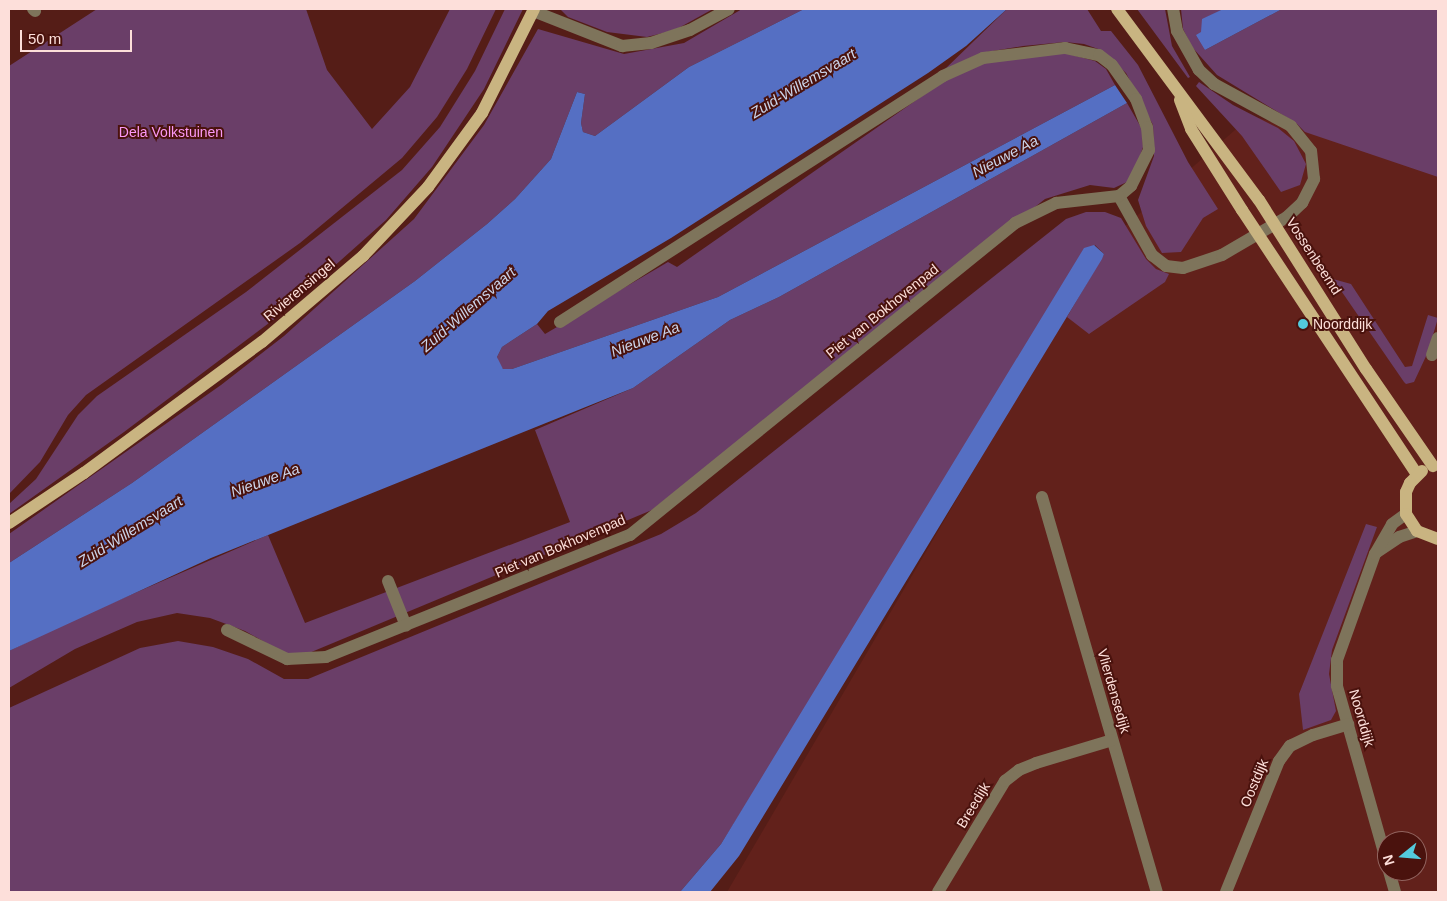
<!DOCTYPE html>
<style>
body{margin:0}
#map{position:relative;width:1447px;height:901px;overflow:hidden;background:#551d17;font-family:Arial,sans-serif}
div>[style]{position:absolute}
[style*='--x']{left:calc(var(--x)*1px);top:calc(var(--y)*1px);width:calc(var(--w)*1px);rotate:calc(var(--a)*1deg)}
.built>*{inset:0;background:#62211b}
.green>*{inset:0;background:#6a3e68}
.water>*{inset:0;background:#556fc3}
.minor>*{height:12px;margin:-6px;padding:0 6px;transform-origin:6px;border-radius:6px;background:#7e745b}
.major>*{height:12px;margin:-6px;padding:0 6px;transform-origin:6px;border-radius:6px;background:#c9b481}
.dots>*{width:14px;height:14px;translate:-50% -50%;box-sizing:border-box;border:2px solid #4a120d;border-radius:50%}
span{translate:-50% -50%;white-space:nowrap;text-align:center;line-height:1.15;-webkit-text-stroke:4px #4a120d;paint-order:stroke}
.park-label{font-size:14px;color:#fb99f6}
.street-label{font-size:14px;color:#fddfda}
.poi-label{font-size:14px;color:#fddfda}
.left{translate:0 -50%;text-align:left}
.water-label{font-size:15px;color:#cbd4ea;font-style:italic}
.frame{position:absolute;inset:0;border:10px solid #fddfda;pointer-events:none}
.north{position:absolute;left:1377px;top:831px;width:50px;height:50px;box-sizing:border-box;background:#4a120d;border:1px solid #92645f;border-radius:50%;rotate:253deg;font-size:14px;font-weight:700;line-height:20px;text-align:center;color:#fddfda}
.north::after{content:'';display:block;margin:auto;width:18px;height:22px;background:#53cadc;clip-path:polygon(50% 0,100% 100%,50% 72%,0 100%)}
.scale{position:absolute;left:20px;top:30px;width:112px;height:22px;box-sizing:border-box;border:2px solid #fddfda;border-top:0;padding-left:6px;font-size:15px;line-height:18px;white-space:nowrap;color:#fddfda;-webkit-text-stroke:4px #4a120d;paint-order:stroke}
</style>
<div id="map">
<div class="built">
<div style="clip-path:polygon(evenodd,1251px 116px,1438px 166px,1438px 892px,727px 892px,1107px 242px,1251px 116px,1387px 841px,1417px 841px,1417px 871px,1387px 871px,1387px 841px)"></div>
</div>
<div class="green">
<div style="clip-path:polygon(97px 9px,306px 9px,327px 70px,372px 129px,410px 87px,450px 9px,496px 9px,467px 69px,437px 117px,402px 158px,300px 243px,86px 395px,68px 415px,40px 462px,9px 494px,9px 66px)"></div>
<div style="clip-path:polygon(505px 9px,523px 9px,484px 89px,432px 167px,386px 220px,277px 317px,124px 432px,9px 514px,9px 504px,36px 479px,78px 415px,97px 396px,246px 292px,402px 170px,440px 127px,475px 71px)"></div>
<div style="clip-path:polygon(560px 9px,713px 9px,675px 30px,647px 37px,607px 32px,568px 17px)"></div>
<div style="clip-path:polygon(742px 9px,804px 9px,689px 67px,595px 136px,583px 132px,581px 123px,585px 94px,577px 92px,551px 159px,515px 199px,487px 224px,415px 281px,132px 483px,9px 563px,9px 534px,221px 385px,284px 336px,414px 219px,484px 125px,538px 29px,624px 54px,684px 43px)"></div>
<div style="clip-path:polygon(1007px 9px,1087px 9px,1101px 31px,1111px 31px,1138px 65px,1188px 162px,1218px 209px,1203px 218px,1181px 252px,1162px 253px,1146px 226px,1138px 200px,1154px 156px,1153px 125px,1126px 73px,1101px 50px,1084px 44px,1065px 42px,1023px 46px,981px 53px,944px 70px)"></div>
<div style="clip-path:polygon(1137px 9px,1165px 9px,1172px 46px,1190px 77px,1188px 78px)"></div>
<div style="clip-path:polygon(1181px 9px,1223px 9px,1202px 20px,1205px 50px,1282px 9px,1438px 9px,1438px 177px,1305px 132px,1296px 123px,1217px 75px,1192px 47px,1183px 29px)"></div>
<div style="clip-path:polygon(1065px 53px,1095px 61px,1106px 69px,1115px 85px,718px 297px,512px 369px,503px 369px,499px 364px,497px 357px,502px 347px,537px 324px,545px 334px,668px 262px,677px 267px,948px 78px,984px 63px)"></div>
<div style="clip-path:polygon(1199px 82px,1233px 105px,1278px 128px,1294px 141px,1306px 164px,1300px 185px,1281px 192px,1242px 136px,1196px 86px)"></div>
<div style="clip-path:polygon(1127px 103px,1142px 129px,1143px 147px,1137px 165px,1127px 182px,1114px 188px,1090px 185px,1045px 199px,652px 510px,309px 653px,291px 657px,245px 631px,210px 618px,177px 613px,137px 622px,75px 649px,9px 688px,9px 651px,66px 623px,268px 535px,305px 623px,570px 522px,535px 430px,633px 388px,730px 320px,779px 297px)"></div>
<div style="clip-path:polygon(1086px 212px,1105px 212px,1121px 218px,1146px 259px,1156px 269px,1169px 274px,1165px 282px,1089px 334px,1067px 317px,1104px 254px,1095px 245px,721px 844px,680px 892px,9px 892px,9px 708px,140px 648px,178px 641px,213px 647px,248px 659px,284px 679px,308px 679px,661px 534px,696px 513px,1066px 219px)"></div>
<div style="clip-path:polygon(1333px 279px,1351px 284px,1405px 367px,1412px 366px,1428px 315px,1438px 318px,1428px 352px,1414px 382px,1406px 384px,1404px 382px)"></div>
<div style="clip-path:polygon(1366px 524px,1377px 527px,1332px 650px,1329px 674px,1336px 711px,1331px 720px,1303px 730px,1299px 694px)"></div>
</div>
<div class="water">
<div style="clip-path:polygon(804px 9px,1007px 9px,966px 46px,928px 73px,671px 238px,548px 311px,537px 324px,502px 347px,497px 357px,503px 369px,512px 369px,718px 297px,1115px 85px,1127px 103px,779px 297px,730px 320px,633px 388px,211px 558px,9px 651px,9px 563px,132px 483px,415px 281px,487px 224px,515px 199px,551px 159px,577px 92px,585px 94px,581px 123px,583px 132px,595px 136px,689px 67px)"></div>
<div style="clip-path:polygon(1223px 9px,1282px 9px,1205px 50px,1196px 35px,1201px 32px,1202px 19px)"></div>
<div style="clip-path:polygon(1094px 245px,1104px 254px,1102px 259px,739px 856px,710px 892px,680px 892px,721px 844px,1084px 248px)"></div>
</div>
<div class="minor">
<div style="--x:33;--y:9;--w:3;--a:45"></div>
<div style="--x:533;--y:11;--w:96;--a:21.5"></div>
<div style="--x:622;--y:46;--w:29;--a:-6"></div>
<div style="--x:651;--y:43;--w:41;--a:-18.4"></div>
<div style="--x:690;--y:30;--w:44;--a:-28.3"></div>
<div style="--x:1119;--y:196;--w:68;--a:60.8"></div>
<div style="--x:1152;--y:255;--w:18;--a:38"></div>
<div style="--x:1166;--y:266;--w:17;--a:7"></div>
<div style="--x:1183;--y:268;--w:41;--a:-18.4"></div>
<div style="--x:1222;--y:255;--w:75;--a:-30.3"></div>
<div style="--x:1287;--y:217;--w:21;--a:-43"></div>
<div style="--x:1302;--y:203;--w:27;--a:-63"></div>
<div style="--x:1314;--y:179;--w:28;--a:-96"></div>
<div style="--x:1311;--y:151;--w:32;--a:-129"></div>
<div style="--x:1291;--y:126;--w:88;--a:-151.4"></div>
<div style="--x:1214;--y:84;--w:21;--a:-137"></div>
<div style="--x:1199;--y:70;--w:45;--a:-119.4"></div>
<div style="--x:1177;--y:31;--w:22;--a:-100"></div>
<div style="--x:560;--y:322;--w:455;--a:-32.7"></div>
<div style="--x:943;--y:76;--w:44;--a:-24.2"></div>
<div style="--x:983;--y:58;--w:83;--a:-7"></div>
<div style="--x:1065;--y:48;--w:35;--a:12"></div>
<div style="--x:1099;--y:55;--w:16;--a:38"></div>
<div style="--x:1112;--y:65;--w:42;--a:54.8"></div>
<div style="--x:1136;--y:99;--w:30;--a:69"></div>
<div style="--x:1147;--y:127;--w:23;--a:85"></div>
<div style="--x:1149;--y:150;--w:40;--a:116.6"></div>
<div style="--x:1131;--y:186;--w:16;--a:140"></div>
<div style="--x:1432;--y:355;--w:18;--a:-71"></div>
<div style="--x:1042;--y:497;--w:411;--a:73.8"></div>
<div style="--x:1377;--y:552;--w:27;--a:-34"></div>
<div style="--x:1399;--y:537;--w:19;--a:-18"></div>
<div style="--x:388;--y:581;--w:48;--a:68.2"></div>
<div style="--x:227;--y:630;--w:67;--a:25.8"></div>
<div style="--x:287;--y:659;--w:39;--a:-3"></div>
<div style="--x:326;--y:657;--w:328;--a:-21.9"></div>
<div style="--x:630;--y:535;--w:496;--a:-39"></div>
<div style="--x:1015;--y:223;--w:46;--a:-26"></div>
<div style="--x:1056;--y:203;--w:63;--a:-6.3"></div>
<div style="--x:1387;--y:863;--w:184;--a:-105.8"></div>
<div style="--x:1337;--y:686;--w:26;--a:-90"></div>
<div style="--x:1337;--y:660;--w:113;--a:-70.3"></div>
<div style="--x:1375;--y:554;--w:34;--a:-60"></div>
<div style="--x:1392;--y:524;--w:17;--a:-36"></div>
<div style="--x:1389;--y:871;--w:22;--a:74"></div>
<div style="--x:938;--y:892;--w:130;--a:-58.9"></div>
<div style="--x:1005;--y:781;--w:18;--a:-38"></div>
<div style="--x:1019;--y:770;--w:18;--a:-22"></div>
<div style="--x:1036;--y:763;--w:79;--a:-16.8"></div>
<div style="--x:1226;--y:892;--w:141;--a:-68"></div>
<div style="--x:1279;--y:761;--w:19;--a:-54"></div>
<div style="--x:1290;--y:746;--w:25;--a:-26"></div>
<div style="--x:1313;--y:735;--w:37;--a:-17"></div>
</div>
<div class="major">
<div style="--x:1117;--y:9;--w:238;--a:53.4"></div>
<div style="--x:1259;--y:200;--w:200;--a:57.7"></div>
<div style="--x:1366;--y:369;--w:118;--a:55.4"></div>
<div style="--x:1180;--y:100;--w:31;--a:69"></div>
<div style="--x:1191;--y:129;--w:96;--a:57.8"></div>
<div style="--x:1242;--y:210;--w:317;--a:56.5"></div>
<div style="--x:1422;--y:471;--w:17;--a:135"></div>
<div style="--x:1410;--y:483;--w:10;--a:114"></div>
<div style="--x:1406;--y:492;--w:22;--a:90"></div>
<div style="--x:1406;--y:514;--w:20;--a:57"></div>
<div style="--x:1417;--y:531;--w:22;--a:21"></div>
<div style="--x:9;--y:523;--w:90;--a:-33.7"></div>
<div style="--x:84;--y:473;--w:221;--a:-36.4"></div>
<div style="--x:262;--y:342;--w:133;--a:-40.4"></div>
<div style="--x:363;--y:256;--w:95;--a:-46.7"></div>
<div style="--x:428;--y:187;--w:92;--a:-53.9"></div>
<div style="--x:482;--y:113;--w:116;--a:-63.4"></div>
</div>
<div class="dots">
<div style="left:1303px;top:324px;background:#53cadc"></div>
</div>
<div class="park-label">
<span style="left:171px;top:132px">Dela Volkstuinen</span>
</div>
<div class="street-label">
<span style="left:1314px;top:256px;rotate:57deg">Vossenbeemd</span>
<span style="left:299px;top:290px;rotate:-40deg">Rivierensingel</span>
<span style="left:882px;top:311px;rotate:-39deg">Piet van Bokhovenpad</span>
<span style="left:560px;top:546px;rotate:-23deg">Piet van Bokhovenpad</span>
<span style="left:1114px;top:691px;rotate:74deg">Vlierdensedijk</span>
<span style="left:1362px;top:718px;rotate:74deg">Noorddijk</span>
<span style="left:1254px;top:783px;rotate:-67deg">Oostdijk</span>
<span style="left:973px;top:805px;rotate:-59deg">Breedijk</span>
</div>
<div class="poi-label">
<span class="left" style="left:1313px;top:324px">Noorddijk</span>
</div>
<div class="water-label">
<span style="left:803px;top:83px;rotate:-31deg">Zuid-Willemsvaart</span>
<span style="left:1005px;top:156px;rotate:-28deg">Nieuwe Aa</span>
<span style="left:468px;top:309px;rotate:-41deg">Zuid-Willemsvaart</span>
<span style="left:645px;top:339px;rotate:-21deg">Nieuwe Aa</span>
<span style="left:265px;top:480px;rotate:-20deg">Nieuwe Aa</span>
<span style="left:130px;top:531px;rotate:-32deg">Zuid-Willemsvaart</span>
</div>
<div class="frame"></div>
<div class="north">N</div>
<div class="scale">50 m</div>
</div>
